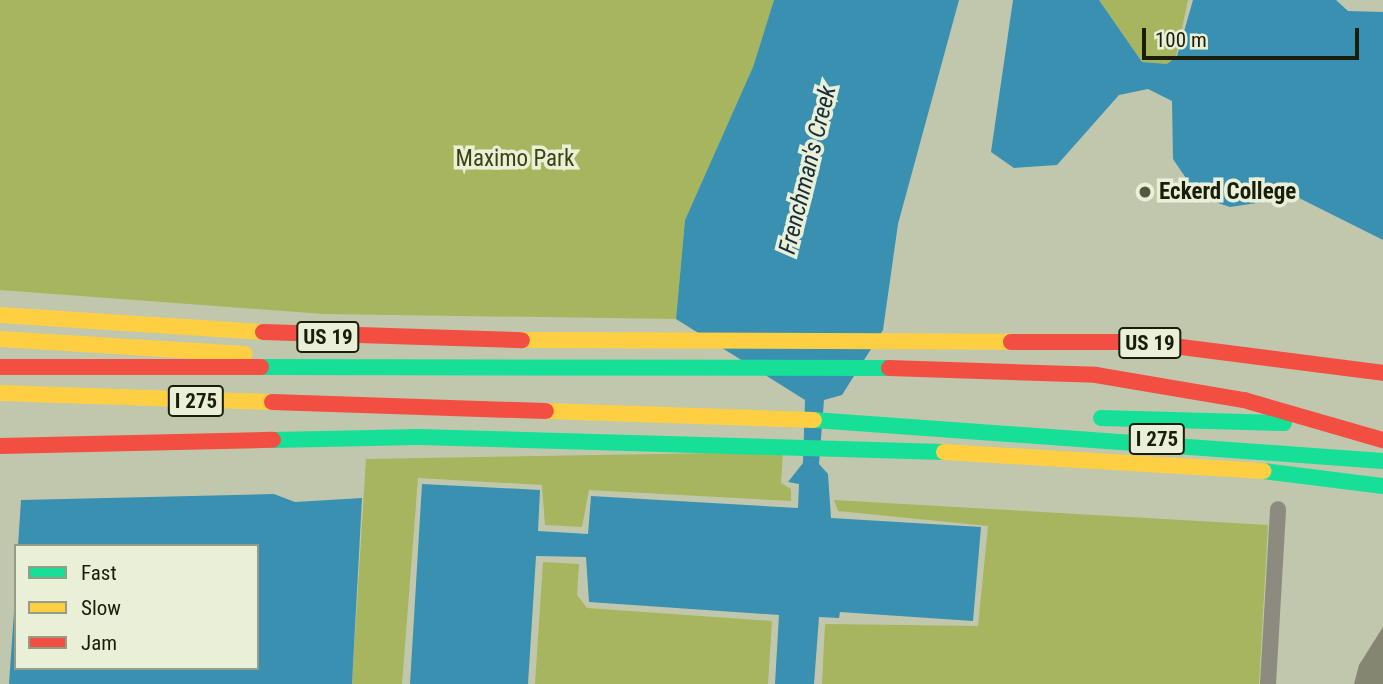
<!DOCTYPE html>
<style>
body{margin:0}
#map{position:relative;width:1383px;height:684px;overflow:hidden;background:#c0c7ac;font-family:"Roboto Condensed",sans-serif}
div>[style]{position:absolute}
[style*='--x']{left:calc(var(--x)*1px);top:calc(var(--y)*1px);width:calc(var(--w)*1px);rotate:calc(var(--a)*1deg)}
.green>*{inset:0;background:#a6b55e}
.water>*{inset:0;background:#3a90b0}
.building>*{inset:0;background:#848671}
.street>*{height:16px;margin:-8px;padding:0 8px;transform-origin:8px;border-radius:8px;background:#8d8b7f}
.fast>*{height:16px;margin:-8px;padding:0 8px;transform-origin:8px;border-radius:8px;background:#16e098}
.slow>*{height:16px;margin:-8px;padding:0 8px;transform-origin:8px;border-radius:8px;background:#ffcf43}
.jam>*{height:16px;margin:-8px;padding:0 8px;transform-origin:8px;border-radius:8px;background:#f24e42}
.dots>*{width:19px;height:19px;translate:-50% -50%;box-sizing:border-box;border:4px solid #e9f0d7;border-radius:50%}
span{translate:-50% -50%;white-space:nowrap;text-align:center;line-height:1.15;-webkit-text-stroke:7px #e9f0d7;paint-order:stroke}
.shield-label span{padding:2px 5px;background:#e9f0d7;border:2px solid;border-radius:5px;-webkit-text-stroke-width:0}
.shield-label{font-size:21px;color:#191d0a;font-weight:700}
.park-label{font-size:23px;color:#3a430f}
.poi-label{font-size:23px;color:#191d0a;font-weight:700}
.left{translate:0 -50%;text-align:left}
.water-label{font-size:24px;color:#172c3a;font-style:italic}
.legend{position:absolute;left:14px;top:544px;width:245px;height:126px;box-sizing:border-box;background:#e9f0d7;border:2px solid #969c85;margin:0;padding:9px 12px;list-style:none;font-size:21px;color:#191d0a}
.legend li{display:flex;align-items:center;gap:14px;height:35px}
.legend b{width:35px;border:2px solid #969c85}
.scale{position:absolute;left:1142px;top:28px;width:217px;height:32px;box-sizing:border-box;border:4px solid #191d0a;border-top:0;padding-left:9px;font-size:21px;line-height:24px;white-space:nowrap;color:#191d0a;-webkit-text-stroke:5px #e9f0d7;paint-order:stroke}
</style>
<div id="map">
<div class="green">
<div style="clip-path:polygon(0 0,774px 0,753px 67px,685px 220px,676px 319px,324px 314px,0 290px)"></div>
<div style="clip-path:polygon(1099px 0,1188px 0,1176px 56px,1167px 64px,1142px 62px)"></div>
<div style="clip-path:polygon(783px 452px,781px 483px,791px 489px,791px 501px,589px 490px,582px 527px,545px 525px,542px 485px,418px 478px,402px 684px,352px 684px,366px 459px)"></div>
<div style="clip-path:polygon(834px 500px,1268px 525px,1259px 684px,822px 684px,825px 624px,978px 626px,988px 526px,838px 511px)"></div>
<div style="clip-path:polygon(543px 562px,579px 564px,577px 595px,587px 608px,772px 621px,768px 684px,535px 684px)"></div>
</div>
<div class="water">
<div style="clip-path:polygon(774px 0,959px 0,898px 224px,883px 330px,842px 395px,824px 400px,819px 464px,828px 474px,831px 518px,981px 527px,973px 621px,840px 612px,839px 618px,819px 617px,814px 684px,775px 684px,779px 615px,589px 602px,586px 557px,536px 556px,528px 684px,410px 684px,422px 484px,540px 490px,538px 531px,588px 534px,591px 496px,798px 508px,799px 484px,788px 482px,803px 463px,805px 400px,676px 319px,685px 220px,753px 67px)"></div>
<div style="clip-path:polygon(1013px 0,1099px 0,1142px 62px,1167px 64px,1177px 56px,1193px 0,1336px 0,1348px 11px,1383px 12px,1383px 240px,1297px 197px,1230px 207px,1198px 196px,1173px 159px,1172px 101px,1148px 89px,1119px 95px,1057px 165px,1014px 168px,991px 152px)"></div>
<div style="clip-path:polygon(274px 494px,295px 502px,362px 498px,352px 684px,9px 684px,16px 583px,16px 668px,257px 668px,257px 546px,18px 546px,21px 500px)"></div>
</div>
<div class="building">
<div style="clip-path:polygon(1383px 627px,1383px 684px,1354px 684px,1359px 665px)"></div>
</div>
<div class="street">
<div style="--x:1268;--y:684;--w:175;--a:-86.7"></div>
</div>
<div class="fast">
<div style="--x:261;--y:367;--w:628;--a:0.09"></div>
<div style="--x:1101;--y:418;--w:183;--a:1.6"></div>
<div style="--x:814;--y:420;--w:570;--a:4.12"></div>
<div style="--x:273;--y:440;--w:146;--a:-1.2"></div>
<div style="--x:419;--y:437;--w:525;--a:1.64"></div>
<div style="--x:1263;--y:471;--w:121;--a:7.1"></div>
</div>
<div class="slow">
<div style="--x:0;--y:315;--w:264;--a:3.7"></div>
<div style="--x:0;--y:339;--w:245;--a:3.5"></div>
<div style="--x:522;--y:340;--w:489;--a:0.2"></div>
<div style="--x:0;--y:393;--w:272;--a:1.9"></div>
<div style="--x:546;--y:411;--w:268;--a:1.9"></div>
<div style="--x:944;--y:452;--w:320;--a:3.4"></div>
</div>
<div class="jam">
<div style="--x:263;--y:332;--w:259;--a:1.8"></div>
<div style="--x:1011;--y:342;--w:131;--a:0"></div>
<div style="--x:1142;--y:342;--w:243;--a:7.3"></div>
<div style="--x:0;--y:367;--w:261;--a:0"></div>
<div style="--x:889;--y:368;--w:207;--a:1.9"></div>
<div style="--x:1096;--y:375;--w:150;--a:9.6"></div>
<div style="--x:1244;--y:400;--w:145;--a:16.1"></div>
<div style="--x:272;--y:402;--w:274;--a:1.9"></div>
<div style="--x:0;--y:446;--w:273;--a:-1.3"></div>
</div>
<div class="dots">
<div style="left:1145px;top:192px;background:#535843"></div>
</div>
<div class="shield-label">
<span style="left:328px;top:337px">US 19</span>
<span style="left:1150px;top:343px">US 19</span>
<span style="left:196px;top:401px">I 275</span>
<span style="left:1157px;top:439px">I 275</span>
</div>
<div class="park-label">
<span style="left:515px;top:159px">Maximo Park</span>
</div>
<div class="poi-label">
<span class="left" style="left:1159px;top:192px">Eckerd College</span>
</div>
<div class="water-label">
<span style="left:808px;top:170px;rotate:-76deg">Frenchman's Creek</span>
</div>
<ul class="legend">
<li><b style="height:9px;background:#16e098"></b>Fast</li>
<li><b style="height:9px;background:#ffcf43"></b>Slow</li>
<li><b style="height:9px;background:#f24e42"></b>Jam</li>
</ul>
<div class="scale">100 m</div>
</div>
